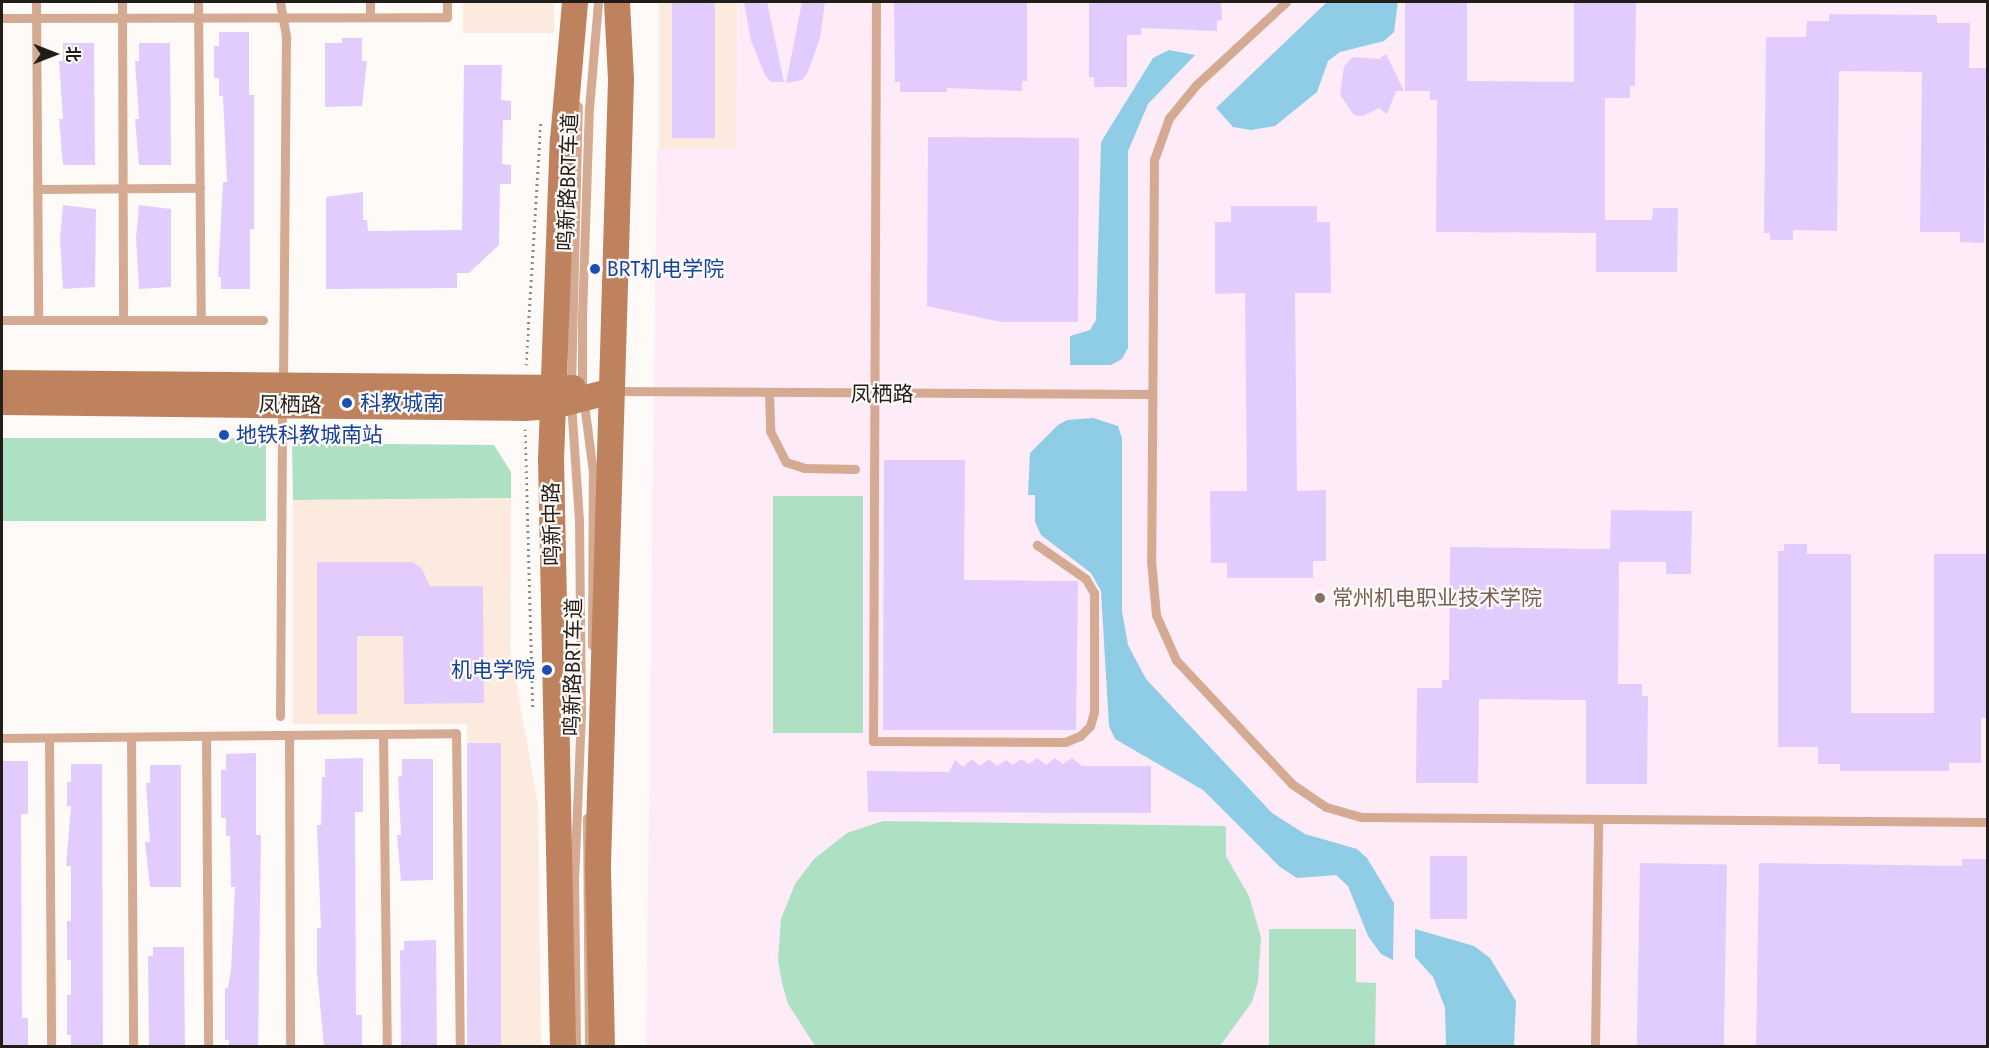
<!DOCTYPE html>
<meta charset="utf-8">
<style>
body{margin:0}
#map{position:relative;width:1989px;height:1048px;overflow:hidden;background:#fefaf8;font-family:Jost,"Noto Sans SC",sans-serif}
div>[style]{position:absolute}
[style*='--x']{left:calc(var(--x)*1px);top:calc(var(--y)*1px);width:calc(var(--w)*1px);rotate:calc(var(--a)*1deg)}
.built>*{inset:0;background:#fdeade;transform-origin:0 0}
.education>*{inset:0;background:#fdebf7}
.green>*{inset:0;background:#aee1c4;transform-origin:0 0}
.water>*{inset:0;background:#8fcce6}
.building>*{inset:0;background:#e2ccfe;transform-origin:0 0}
.path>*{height:3px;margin-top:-1.5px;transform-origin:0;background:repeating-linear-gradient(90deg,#8f8b88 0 1.5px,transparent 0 6px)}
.lane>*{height:9px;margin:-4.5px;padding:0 4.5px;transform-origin:4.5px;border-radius:4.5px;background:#d4ab92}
.secondary>*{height:26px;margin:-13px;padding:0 13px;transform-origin:13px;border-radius:13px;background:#be835e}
.dots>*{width:16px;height:16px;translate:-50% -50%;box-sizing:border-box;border:3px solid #fefaf8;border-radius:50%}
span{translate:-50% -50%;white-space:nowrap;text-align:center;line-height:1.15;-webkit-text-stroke:4.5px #fefaf8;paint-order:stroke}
.street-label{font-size:21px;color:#221d19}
.transit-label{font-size:21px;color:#164399}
.left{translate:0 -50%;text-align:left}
.right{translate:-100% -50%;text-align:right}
.education-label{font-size:21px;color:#785e54}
.frame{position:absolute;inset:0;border:3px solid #221d19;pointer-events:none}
.north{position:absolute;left:24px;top:24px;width:60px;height:60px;-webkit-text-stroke:4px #fefaf8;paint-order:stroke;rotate:90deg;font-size:16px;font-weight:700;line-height:24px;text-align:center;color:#221d19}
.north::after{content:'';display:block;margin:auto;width:21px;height:27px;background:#221d19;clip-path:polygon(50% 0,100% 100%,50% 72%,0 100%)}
</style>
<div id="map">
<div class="built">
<div style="left:463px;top:2px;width:91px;height:31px"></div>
<div style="left:659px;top:2px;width:78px;height:147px"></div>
<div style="clip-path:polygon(511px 498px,510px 648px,538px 805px,541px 1046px,472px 1046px,467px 724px,293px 724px,293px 500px)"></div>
</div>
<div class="education">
<div style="clip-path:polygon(737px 2px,1987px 2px,1987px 1046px,646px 1046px,657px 149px,736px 148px)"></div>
</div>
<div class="green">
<div style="left:2px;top:438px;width:264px;height:83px"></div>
<div style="clip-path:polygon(292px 443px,494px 445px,511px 472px,511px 498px,293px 500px)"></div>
<div style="left:773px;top:496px;width:90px;height:237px"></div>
<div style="clip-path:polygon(883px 821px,1226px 826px,1226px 856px,1249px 896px,1261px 937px,1258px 982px,1252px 1002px,1220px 1046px,815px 1046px,788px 1004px,782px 983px,778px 960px,781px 919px,795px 884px,814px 859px,847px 833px)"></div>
<div style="clip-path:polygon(1269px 929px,1356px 929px,1356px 982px,1376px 983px,1375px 1046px,1269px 1046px)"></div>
</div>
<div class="water">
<div style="clip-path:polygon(1327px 2px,1398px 2px,1394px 32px,1384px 41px,1340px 52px,1328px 61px,1317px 92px,1275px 126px,1251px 130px,1233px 127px,1216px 108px)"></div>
<div style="clip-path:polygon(1169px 50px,1195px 55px,1148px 104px,1128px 151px,1128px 348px,1122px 359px,1111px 365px,1070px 365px,1070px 336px,1090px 330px,1096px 320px,1101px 142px,1153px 58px)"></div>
<div style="clip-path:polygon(1093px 418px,1118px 426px,1122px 438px,1122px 611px,1128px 645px,1146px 679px,1272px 813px,1305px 834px,1357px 849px,1367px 858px,1394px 903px,1393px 960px,1381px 954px,1368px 936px,1348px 886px,1336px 875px,1297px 878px,1280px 867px,1203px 790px,1115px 739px,1109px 726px,1101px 591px,1091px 573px,1041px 535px,1035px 522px,1035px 495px,1028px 495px,1030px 453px,1058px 425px,1067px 420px)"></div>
<div style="clip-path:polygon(1415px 929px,1474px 946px,1490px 958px,1516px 1001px,1514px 1046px,1446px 1046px,1445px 1008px,1433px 977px,1415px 957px)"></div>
</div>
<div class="building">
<div style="left:672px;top:2px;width:43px;height:136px"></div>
<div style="clip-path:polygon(744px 2px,767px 2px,784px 82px,771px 82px,765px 75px,751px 41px)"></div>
<div style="clip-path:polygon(802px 2px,825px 2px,820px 38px,808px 72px,802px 80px,786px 83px)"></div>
<div style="clip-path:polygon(894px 2px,1027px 2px,1027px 81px,1022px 81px,1022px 91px,947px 88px,947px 92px,900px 92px,900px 82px,895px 82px)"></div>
<div style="clip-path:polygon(1089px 2px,1221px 2px,1222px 20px,1217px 21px,1217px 31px,1141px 28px,1141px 35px,1127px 35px,1127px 87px,1094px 87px,1094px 77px,1089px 77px)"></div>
<div style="clip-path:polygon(1405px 2px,1467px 2px,1467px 81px,1574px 82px,1574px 2px,1636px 2px,1635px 86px,1630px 86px,1630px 98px,1605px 98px,1605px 220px,1652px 220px,1653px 208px,1678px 208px,1677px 272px,1596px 272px,1596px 233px,1436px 232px,1437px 100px,1430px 100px,1430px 91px,1405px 91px)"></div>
<div style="clip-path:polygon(1829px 14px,1937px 15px,1937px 23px,1970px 23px,1969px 68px,1986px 68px,1984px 243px,1960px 242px,1960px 232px,1920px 232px,1922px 72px,1839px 71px,1837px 231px,1793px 230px,1793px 240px,1770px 240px,1770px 233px,1764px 233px,1766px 37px,1806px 37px,1807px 21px,1829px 21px)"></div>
<div style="clip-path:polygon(219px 32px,249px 32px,249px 95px,254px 95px,254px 229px,250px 229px,250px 289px,221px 289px,221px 277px,218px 277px,223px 182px,227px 182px,223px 96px,219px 96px,219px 78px,214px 78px,214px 46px,219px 46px)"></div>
<div style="clip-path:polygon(342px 38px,362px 38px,362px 61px,367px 61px,362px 106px,325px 107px,325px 43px,342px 43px)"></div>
<div style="clip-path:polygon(63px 43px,94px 43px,95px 165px,63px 165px,59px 119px,63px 119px,59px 61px,63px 61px)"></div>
<div style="clip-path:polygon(139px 43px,170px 43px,171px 165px,139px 165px,135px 119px,139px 119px,135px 61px,139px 61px)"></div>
<div style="clip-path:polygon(1386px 54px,1404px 91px,1396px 91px,1387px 114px,1379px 108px,1363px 116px,1354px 115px,1340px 95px,1344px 66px,1353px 57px,1379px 59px)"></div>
<div style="clip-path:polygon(464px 65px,502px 65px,501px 100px,511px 101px,511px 120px,503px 120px,502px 164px,511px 165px,511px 184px,500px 184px,499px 245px,469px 273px,457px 273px,457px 288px,326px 289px,326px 197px,363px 192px,363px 220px,367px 220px,368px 231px,462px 230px)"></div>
<div style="clip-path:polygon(928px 137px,1079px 138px,1078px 322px,1001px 322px,927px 306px)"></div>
<div style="clip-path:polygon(63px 205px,96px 209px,95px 287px,63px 289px,60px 238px)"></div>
<div style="clip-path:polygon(139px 205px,171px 209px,171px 287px,139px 289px,136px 238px)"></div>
<div style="clip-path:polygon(1231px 206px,1317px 206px,1317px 222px,1330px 222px,1331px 293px,1295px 293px,1297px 491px,1326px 490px,1326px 561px,1313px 561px,1313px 578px,1227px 578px,1227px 563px,1211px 563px,1210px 491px,1247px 491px,1245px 293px,1215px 294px,1215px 222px,1231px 222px)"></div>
<div style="clip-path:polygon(884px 460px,965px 460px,964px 580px,1078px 581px,1076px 730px,883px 730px)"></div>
<div style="clip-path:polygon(1611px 510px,1692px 511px,1691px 574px,1666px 574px,1666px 562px,1619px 562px,1618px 684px,1642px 684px,1642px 696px,1648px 696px,1647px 784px,1586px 784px,1586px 700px,1479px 699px,1478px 783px,1416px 783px,1417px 688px,1442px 688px,1442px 680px,1449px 680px,1450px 547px,1610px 549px)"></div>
<div style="clip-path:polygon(1784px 544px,1807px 544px,1807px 554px,1851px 554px,1851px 713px,1934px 713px,1934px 554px,1988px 554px,1988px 718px,1981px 718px,1981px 763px,1949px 763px,1949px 771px,1840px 771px,1840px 764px,1818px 764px,1818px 747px,1778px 747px,1778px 551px,1784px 551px)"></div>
<div style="clip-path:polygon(317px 562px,413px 562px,422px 569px,430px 586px,483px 586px,484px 703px,404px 704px,403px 636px,357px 636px,357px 714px,317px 714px)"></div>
<div style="left:467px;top:743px;width:34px;height:304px"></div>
<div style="clip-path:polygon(256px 753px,256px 835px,261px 835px,258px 1047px,229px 1047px,229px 1040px,225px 1040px,225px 988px,228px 988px,231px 970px,235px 887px,231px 887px,230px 836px,226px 836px,226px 818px,221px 818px,221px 770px,226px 770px,226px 754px)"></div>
<div style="clip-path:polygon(363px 758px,363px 812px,355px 812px,356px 1015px,362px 1015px,362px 1047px,324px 1047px,317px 971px,317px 928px,321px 928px,317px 825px,321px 825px,322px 777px,325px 777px,325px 759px)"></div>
<div style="clip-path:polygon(1037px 758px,1046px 765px,1055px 758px,1063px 764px,1072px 758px,1082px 766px,1151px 766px,1151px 813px,868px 812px,867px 771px,949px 772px,955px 760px,963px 767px,972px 759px,980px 766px,989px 759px,997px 766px,1006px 760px,1013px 765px,1021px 759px,1029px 764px)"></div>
<div style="clip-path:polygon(402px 759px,433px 759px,433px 880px,401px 881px,397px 835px,401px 835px,398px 777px,402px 776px)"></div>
<div style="clip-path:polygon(2px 761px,28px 761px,28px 814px,21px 814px,22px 1018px,28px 1018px,28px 1047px,2px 1047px)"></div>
<div style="clip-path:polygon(71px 764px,102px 764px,103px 1047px,71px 1047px,71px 1035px,67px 1035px,67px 995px,71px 995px,71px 960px,67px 960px,67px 921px,71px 921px,71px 866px,66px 866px,71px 806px,67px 806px,67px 782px,71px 782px)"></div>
<div style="clip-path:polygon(150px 765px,181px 765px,181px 887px,150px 887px,145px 842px,150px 842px,146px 783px,150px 783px)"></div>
<div style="left:1430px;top:856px;width:37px;height:63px"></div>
<div style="clip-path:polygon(1962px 859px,1988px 859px,1988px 1047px,1756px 1047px,1759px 863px,1962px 866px)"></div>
<div style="left:1640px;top:863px;width:87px;height:184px;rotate:1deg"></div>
<div style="clip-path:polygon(436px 940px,437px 1047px,401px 1047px,400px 950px,404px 950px,404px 941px)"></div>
<div style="clip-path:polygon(153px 947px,184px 947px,185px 1047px,149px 1047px,148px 956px,153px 956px)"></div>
</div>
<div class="path">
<div style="--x:526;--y:365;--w:242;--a:-86.5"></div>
<div style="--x:525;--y:429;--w:278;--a:88.4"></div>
</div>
<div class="lane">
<div style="--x:36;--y:2;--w:318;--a:89.6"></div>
<div style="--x:122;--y:2;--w:318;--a:89.8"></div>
<div style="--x:198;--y:2;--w:318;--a:89.5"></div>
<div style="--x:280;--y:2;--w:36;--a:80"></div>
<div style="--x:286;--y:37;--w:347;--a:90.5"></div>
<div style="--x:370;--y:2;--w:15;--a:90"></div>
<div style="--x:876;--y:2;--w:739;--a:90.23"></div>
<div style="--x:873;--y:741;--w:192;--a:0.3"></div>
<div style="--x:1065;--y:742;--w:16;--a:-22"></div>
<div style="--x:1080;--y:736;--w:14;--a:-45"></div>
<div style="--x:1090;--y:726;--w:15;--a:-74"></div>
<div style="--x:1094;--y:712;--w:119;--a:-90"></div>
<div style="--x:1094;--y:593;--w:16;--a:-120"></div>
<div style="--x:1086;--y:579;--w:60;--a:-145.2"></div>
<div style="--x:1286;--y:2;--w:122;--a:137.3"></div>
<div style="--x:1196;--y:85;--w:43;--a:129.3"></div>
<div style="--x:1169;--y:118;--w:45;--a:109.7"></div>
<div style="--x:1154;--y:160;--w:400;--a:90.4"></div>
<div style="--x:1151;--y:560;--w:55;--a:84.8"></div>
<div style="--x:1156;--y:615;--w:49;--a:66"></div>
<div style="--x:1176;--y:660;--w:170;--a:46.9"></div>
<div style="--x:1292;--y:784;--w:41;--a:34.1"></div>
<div style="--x:1326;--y:807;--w:37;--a:16"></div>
<div style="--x:1362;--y:817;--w:626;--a:0.46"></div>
<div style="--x:2;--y:18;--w:445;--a:-0.1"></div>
<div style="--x:447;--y:17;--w:15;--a:-90"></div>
<div style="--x:37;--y:189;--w:163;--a:-0.4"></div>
<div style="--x:2;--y:320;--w:261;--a:0"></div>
<div style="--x:571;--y:386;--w:280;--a:-88.6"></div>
<div style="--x:614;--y:391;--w:538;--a:0.32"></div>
<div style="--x:769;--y:393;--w:38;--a:88"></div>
<div style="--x:770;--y:431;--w:35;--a:63"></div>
<div style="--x:786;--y:462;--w:19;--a:18"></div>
<div style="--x:804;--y:468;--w:51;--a:1.1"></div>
<div style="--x:571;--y:403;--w:117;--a:86.1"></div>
<div style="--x:579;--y:520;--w:194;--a:89.4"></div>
<div style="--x:581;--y:714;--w:164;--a:92.4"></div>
<div style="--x:574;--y:878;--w:168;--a:89.3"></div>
<div style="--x:592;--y:645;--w:173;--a:-89.7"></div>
<div style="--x:593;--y:472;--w:85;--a:-97.5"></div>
<div style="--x:582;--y:388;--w:71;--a:-90"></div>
<div style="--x:582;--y:317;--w:208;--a:-88.1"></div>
<div style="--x:589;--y:109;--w:107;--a:-85.2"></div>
<div style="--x:280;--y:716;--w:309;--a:-89.6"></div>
<div style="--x:383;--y:734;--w:312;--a:89.3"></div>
<div style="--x:289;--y:735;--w:311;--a:89.8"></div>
<div style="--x:206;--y:736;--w:310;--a:89.6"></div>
<div style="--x:131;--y:737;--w:309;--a:89.6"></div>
<div style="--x:2;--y:738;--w:454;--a:-0.6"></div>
<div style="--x:456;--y:733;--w:313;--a:89.3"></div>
<div style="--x:49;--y:738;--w:308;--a:89.6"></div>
<div style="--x:587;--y:818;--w:228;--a:89.5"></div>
<div style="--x:1595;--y:1046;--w:227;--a:-89.2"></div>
</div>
<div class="secondary">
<div style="--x:2;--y:383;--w:571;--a:0.5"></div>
<div style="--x:2;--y:402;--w:522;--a:0.66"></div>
<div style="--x:524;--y:408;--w:30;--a:-4"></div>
<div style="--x:554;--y:406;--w:60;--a:-14.5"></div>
<div style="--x:563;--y:1046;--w:586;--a:-91.17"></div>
<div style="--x:551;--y:460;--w:320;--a:-87.9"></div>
<div style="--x:563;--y:140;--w:139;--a:-85"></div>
<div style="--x:602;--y:1046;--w:182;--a:-91.3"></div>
<div style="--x:598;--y:864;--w:785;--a:-88.32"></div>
<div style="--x:621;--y:79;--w:77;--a:-93"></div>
</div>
<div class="dots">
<div style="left:595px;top:269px;background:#1a4fb4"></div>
<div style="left:347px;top:403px;background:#1a4fb4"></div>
<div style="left:224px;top:435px;background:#1a4fb4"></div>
<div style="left:1320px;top:598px;background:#8d6e63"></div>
<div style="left:547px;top:670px;background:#1a4fb4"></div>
</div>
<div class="street-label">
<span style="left:568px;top:182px;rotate:-88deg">鸣新路BRT车道</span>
<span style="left:882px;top:394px">凤栖路</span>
<span style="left:290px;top:405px;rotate:1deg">凤栖路</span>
<span style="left:552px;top:524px;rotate:-91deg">鸣新中路</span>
<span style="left:573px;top:667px;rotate:-89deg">鸣新路BRT车道</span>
</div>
<div class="transit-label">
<span class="left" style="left:607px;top:269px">BRT机电学院</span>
<span class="left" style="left:360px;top:403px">科教城南</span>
<span class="left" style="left:236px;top:435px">地铁科教城南站</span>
<span class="right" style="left:535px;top:670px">机电学院</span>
</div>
<div class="education-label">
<span class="left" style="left:1332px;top:598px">常州机电职业技术学院</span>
</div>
<div class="frame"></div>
<div class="north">北</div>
</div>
